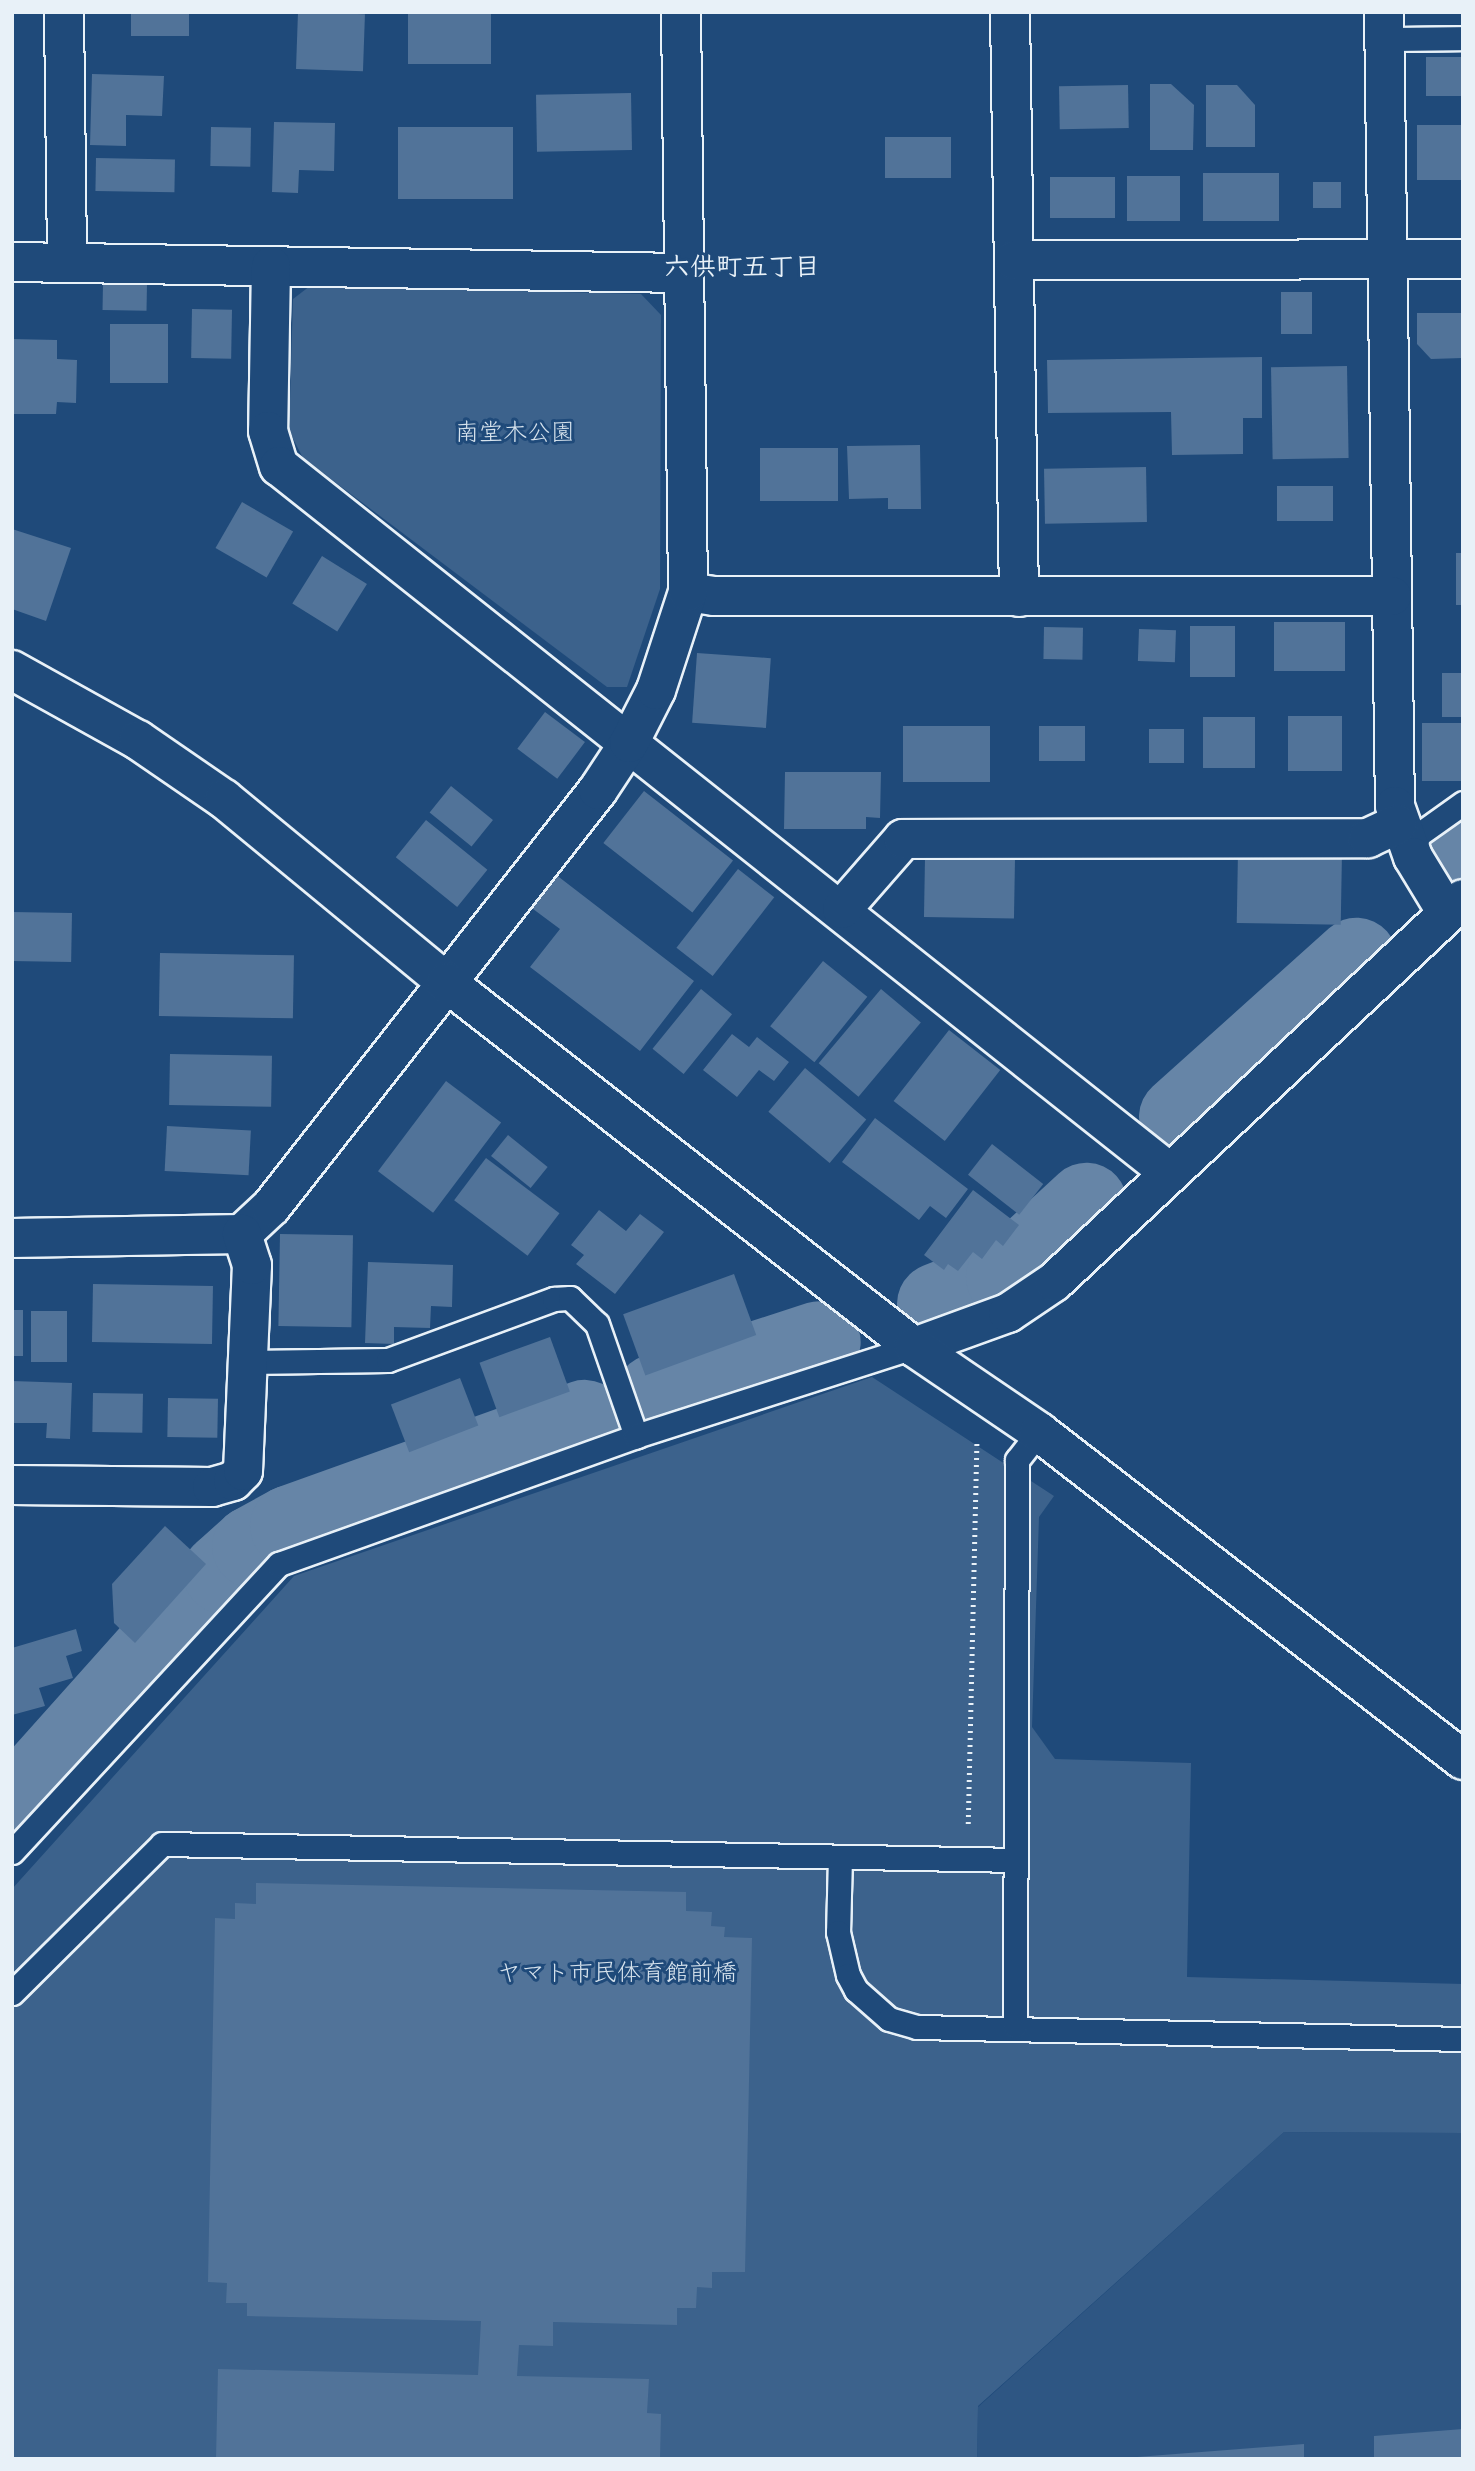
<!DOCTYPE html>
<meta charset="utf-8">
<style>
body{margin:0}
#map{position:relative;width:1475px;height:2471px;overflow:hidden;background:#1f4a7a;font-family:Dekko,"Klee One",sans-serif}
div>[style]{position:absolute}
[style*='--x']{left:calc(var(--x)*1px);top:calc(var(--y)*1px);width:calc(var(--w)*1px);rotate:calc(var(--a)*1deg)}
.built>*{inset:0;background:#2e5683}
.green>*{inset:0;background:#3c628c}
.river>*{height:82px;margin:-41px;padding:0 41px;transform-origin:41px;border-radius:41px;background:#6685a7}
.building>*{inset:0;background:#517399;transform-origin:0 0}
.path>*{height:4.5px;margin-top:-2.25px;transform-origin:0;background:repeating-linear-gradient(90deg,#e8f1f8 0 2px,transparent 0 7px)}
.roads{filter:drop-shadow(2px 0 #e8f1f8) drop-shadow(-2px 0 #e8f1f8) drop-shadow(0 2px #e8f1f8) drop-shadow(0 -2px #e8f1f8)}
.lane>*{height:23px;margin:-11.5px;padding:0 11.5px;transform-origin:11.5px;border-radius:11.5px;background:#1f4a7a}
.street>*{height:38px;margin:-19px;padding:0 19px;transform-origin:19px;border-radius:19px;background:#1f4a7a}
.secondary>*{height:38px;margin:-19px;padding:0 19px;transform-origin:19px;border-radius:19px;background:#1f4a7a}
span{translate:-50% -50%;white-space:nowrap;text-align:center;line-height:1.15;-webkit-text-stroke:6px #1f4a7a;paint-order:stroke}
.park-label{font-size:24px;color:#d7e3ed}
.neighbourhood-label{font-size:26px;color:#e8f1f8;font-weight:700}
.frame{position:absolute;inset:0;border:14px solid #e8f1f8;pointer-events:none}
</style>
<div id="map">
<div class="built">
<div style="clip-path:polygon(1284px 2132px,1463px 2133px,1463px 2459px,977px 2459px,978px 2407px)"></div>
</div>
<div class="green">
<div style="clip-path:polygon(310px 286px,641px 294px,661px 315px,660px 589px,627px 687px,607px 687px,303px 458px,289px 431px,293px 299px)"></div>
<div style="clip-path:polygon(872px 1377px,1054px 1496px,1039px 1517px,1032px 1727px,1055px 1759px,1191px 1763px,1187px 1977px,1463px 1984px,1463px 2133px,1284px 2132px,978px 2406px,977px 2459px,12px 2459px,12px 1889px,294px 1576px)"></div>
</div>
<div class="river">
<div style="--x:1457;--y:867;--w:8;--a:-45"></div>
<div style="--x:1180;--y:1117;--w:237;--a:-41.9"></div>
<div style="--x:938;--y:1304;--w:74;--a:-21.4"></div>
<div style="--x:1007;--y:1277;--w:108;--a:-42.7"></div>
<div style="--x:656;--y:1395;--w:172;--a:-17.9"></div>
<div style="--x:12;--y:1810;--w:318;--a:-48.2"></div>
<div style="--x:224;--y:1573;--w:39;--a:-42"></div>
<div style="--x:253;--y:1547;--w:43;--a:-28.9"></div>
<div style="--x:291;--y:1526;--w:312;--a:-19.7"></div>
</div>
<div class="building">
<div style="left:131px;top:12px;width:58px;height:24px"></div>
<div style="left:298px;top:12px;width:67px;height:57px;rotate:2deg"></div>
<div style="left:408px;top:12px;width:83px;height:52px"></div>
<div style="left:1426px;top:57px;width:37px;height:39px"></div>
<div style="clip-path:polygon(92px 74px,164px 76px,162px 116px,126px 115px,126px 146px,90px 145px)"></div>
<div style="clip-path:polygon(1150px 84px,1171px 84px,1194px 105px,1193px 150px,1150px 150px)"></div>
<div style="left:1128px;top:85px;width:43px;height:69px;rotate:89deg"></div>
<div style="clip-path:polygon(1206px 85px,1237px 85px,1255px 105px,1255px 147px,1206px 147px)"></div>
<div style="left:631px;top:93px;width:57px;height:95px;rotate:89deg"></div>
<div style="clip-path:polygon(274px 122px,335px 123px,334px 171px,299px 170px,298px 193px,272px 192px)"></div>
<div style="left:1417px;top:125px;width:46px;height:55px"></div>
<div style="left:211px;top:127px;width:40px;height:39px;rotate:1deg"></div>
<div style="left:398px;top:127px;width:115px;height:72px"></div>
<div style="left:885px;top:137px;width:66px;height:41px"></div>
<div style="left:96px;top:158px;width:79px;height:33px;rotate:1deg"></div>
<div style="left:1203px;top:173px;width:76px;height:48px"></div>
<div style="left:1127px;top:176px;width:53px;height:45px"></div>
<div style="left:1050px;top:177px;width:65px;height:41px"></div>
<div style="left:1341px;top:182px;width:26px;height:28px;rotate:90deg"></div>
<div style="left:103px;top:283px;width:44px;height:27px;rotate:1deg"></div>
<div style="left:1281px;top:292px;width:31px;height:42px"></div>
<div style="left:192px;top:309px;width:40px;height:49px;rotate:1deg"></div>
<div style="clip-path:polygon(1417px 313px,1463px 313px,1463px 358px,1431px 359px,1417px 344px)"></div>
<div style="left:110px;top:324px;width:58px;height:59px"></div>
<div style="clip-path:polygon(12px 339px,57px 340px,57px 359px,77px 360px,76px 403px,57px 402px,56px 414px,12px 414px)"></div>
<div style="clip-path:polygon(1262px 357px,1262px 418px,1243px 418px,1243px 454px,1172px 455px,1171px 412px,1048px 413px,1047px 360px)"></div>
<div style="left:1347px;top:366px;width:92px;height:76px;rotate:89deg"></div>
<div style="clip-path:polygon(920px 445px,921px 509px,888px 509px,888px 498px,849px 499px,847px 446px)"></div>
<div style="left:760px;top:448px;width:78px;height:53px"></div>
<div style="left:1146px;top:467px;width:55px;height:102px;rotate:89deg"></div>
<div style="left:1333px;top:486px;width:35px;height:56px;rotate:90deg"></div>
<div style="left:242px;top:502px;width:59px;height:53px;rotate:30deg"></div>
<div style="clip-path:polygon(12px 529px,71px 548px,46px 621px,12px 609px)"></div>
<div style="left:1456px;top:553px;width:7px;height:52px"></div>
<div style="left:322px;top:556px;width:53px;height:56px;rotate:32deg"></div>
<div style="left:1274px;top:622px;width:71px;height:49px"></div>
<div style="left:1190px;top:626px;width:45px;height:51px"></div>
<div style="left:1044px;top:627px;width:39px;height:32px;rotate:1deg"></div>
<div style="left:1139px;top:629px;width:37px;height:32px;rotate:2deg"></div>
<div style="left:697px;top:653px;width:74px;height:70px;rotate:4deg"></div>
<div style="left:1442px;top:673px;width:21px;height:44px"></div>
<div style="left:545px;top:712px;width:50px;height:46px;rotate:37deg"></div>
<div style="left:1288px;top:716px;width:54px;height:55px"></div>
<div style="left:1203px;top:717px;width:52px;height:51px"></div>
<div style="left:1463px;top:723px;width:58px;height:41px;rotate:90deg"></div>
<div style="left:903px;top:726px;width:87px;height:56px"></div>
<div style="left:1039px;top:726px;width:46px;height:35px"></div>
<div style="left:1184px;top:729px;width:34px;height:35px;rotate:90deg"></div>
<div style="clip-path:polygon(785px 772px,881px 772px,880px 818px,866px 817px,866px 829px,784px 829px)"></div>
<div style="left:451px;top:786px;width:54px;height:34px;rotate:39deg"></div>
<div style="left:644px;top:791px;width:113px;height:66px;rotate:38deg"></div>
<div style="left:426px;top:820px;width:79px;height:48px;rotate:39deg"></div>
<div style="left:1238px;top:851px;width:104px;height:72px;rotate:1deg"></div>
<div style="left:925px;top:858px;width:90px;height:59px;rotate:1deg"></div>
<div style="left:738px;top:869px;width:46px;height:100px;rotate:38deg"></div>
<div style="clip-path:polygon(555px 874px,694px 981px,640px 1051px,530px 967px,560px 929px,529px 906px)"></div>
<div style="left:12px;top:912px;width:60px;height:49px;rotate:1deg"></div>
<div style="left:160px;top:953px;width:134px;height:63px;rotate:1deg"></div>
<div style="left:823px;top:961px;width:57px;height:84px;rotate:39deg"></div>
<div style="left:701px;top:989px;width:40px;height:77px;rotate:39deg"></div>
<div style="left:881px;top:989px;width:52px;height:97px;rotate:40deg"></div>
<div style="left:949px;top:1030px;width:65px;height:90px;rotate:38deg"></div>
<div style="clip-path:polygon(732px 1034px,749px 1047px,757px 1037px,789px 1062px,774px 1081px,759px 1070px,737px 1097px,703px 1070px)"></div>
<div style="left:170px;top:1054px;width:102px;height:51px;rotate:1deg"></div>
<div style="left:805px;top:1068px;width:80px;height:57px;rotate:40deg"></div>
<div style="left:446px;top:1081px;width:69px;height:113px;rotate:37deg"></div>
<div style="clip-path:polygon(875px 1118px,968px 1189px,946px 1218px,930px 1206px,919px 1220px,842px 1162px)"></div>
<div style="left:167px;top:1126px;width:84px;height:45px;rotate:3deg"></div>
<div style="left:508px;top:1135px;width:51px;height:27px;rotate:39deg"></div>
<div style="left:992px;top:1144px;width:65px;height:39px;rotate:38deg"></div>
<div style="left:486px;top:1158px;width:92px;height:53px;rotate:37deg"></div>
<div style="clip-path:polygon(973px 1190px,1019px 1225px,1003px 1246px,996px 1240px,982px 1259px,973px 1252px,958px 1271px,948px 1264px,944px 1270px,924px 1255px)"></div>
<div style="clip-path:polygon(599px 1210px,626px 1231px,640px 1214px,664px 1232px,615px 1294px,576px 1264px,584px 1255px,571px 1245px)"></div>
<div style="left:280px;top:1234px;width:73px;height:92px;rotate:1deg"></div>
<div style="clip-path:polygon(368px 1262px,453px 1265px,452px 1307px,431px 1306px,430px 1328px,394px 1327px,394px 1344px,365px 1343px)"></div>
<div style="left:734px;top:1274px;width:65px;height:118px;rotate:70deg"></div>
<div style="left:93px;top:1284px;width:120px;height:58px;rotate:1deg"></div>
<div style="left:12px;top:1310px;width:11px;height:46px"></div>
<div style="left:31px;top:1311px;width:36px;height:51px"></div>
<div style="left:550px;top:1337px;width:58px;height:75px;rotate:70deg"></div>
<div style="left:460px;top:1378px;width:51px;height:74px;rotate:69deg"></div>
<div style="clip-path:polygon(12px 1381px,72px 1383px,70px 1439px,46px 1438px,47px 1423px,12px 1423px)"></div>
<div style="left:93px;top:1393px;width:50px;height:39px;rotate:1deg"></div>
<div style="left:168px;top:1398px;width:50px;height:39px;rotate:1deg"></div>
<div style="clip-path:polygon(165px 1526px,206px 1564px,135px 1643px,114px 1623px,112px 1584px)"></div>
<div style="clip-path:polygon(76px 1629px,82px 1651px,66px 1656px,73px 1678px,39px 1688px,45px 1706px,12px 1715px,12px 1648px)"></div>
<div style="clip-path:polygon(256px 1883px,686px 1892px,686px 1911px,712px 1912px,711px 1926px,725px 1927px,724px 1937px,752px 1938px,745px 2272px,712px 2272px,712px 2288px,697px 2287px,696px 2308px,677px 2308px,677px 2325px,553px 2322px,553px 2346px,519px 2345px,517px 2376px,649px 2379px,647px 2413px,661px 2414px,660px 2459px,216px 2459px,218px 2369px,478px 2375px,481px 2321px,247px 2316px,247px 2303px,226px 2303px,227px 2283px,208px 2282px,215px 1918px,235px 1919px,235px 1903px,256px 1904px)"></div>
<div style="clip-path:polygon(1463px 2429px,1463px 2459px,1374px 2459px,1374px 2436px)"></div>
<div style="clip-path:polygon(1304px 2444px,1304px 2459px,1137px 2459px,1137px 2457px)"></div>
</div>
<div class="path">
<div style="--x:968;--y:1824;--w:383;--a:-88.7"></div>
</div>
<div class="roads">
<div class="lane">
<div style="--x:1385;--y:39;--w:78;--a:-0.7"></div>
<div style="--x:1413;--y:857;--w:23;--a:-77"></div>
<div style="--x:1418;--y:835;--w:55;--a:-35.4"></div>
<div style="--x:249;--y:1362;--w:139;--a:-0.8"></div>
<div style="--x:388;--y:1360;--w:177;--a:-20.2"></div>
<div style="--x:554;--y:1299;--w:16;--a:-4"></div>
<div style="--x:570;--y:1298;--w:37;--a:44"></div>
<div style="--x:597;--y:1324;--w:119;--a:70.8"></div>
<div style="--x:12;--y:1852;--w:393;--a:-47.2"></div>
<div style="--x:279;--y:1564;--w:379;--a:-19.7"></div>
<div style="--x:636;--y:1436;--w:292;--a:-17.8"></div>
<div style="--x:840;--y:1857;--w:75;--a:91.5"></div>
<div style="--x:838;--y:1932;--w:44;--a:76.9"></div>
<div style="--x:848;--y:1975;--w:17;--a:62"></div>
<div style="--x:856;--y:1990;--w:44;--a:41.3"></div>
<div style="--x:889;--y:2019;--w:29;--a:16"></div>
<div style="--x:917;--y:2027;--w:546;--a:1.26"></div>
<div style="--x:12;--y:1993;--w:211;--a:-44.8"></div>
<div style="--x:162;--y:1844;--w:853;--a:1.07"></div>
<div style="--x:1015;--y:2026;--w:566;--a:-89.8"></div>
<div style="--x:1017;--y:1460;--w:36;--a:-52"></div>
</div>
<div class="street">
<div style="--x:64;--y:12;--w:251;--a:89.3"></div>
<div style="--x:1010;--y:12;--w:585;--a:89.12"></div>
<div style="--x:1384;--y:12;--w:794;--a:89.21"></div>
<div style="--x:1395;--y:806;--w:54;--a:70.6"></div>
<div style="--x:1413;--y:857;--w:66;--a:58.7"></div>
<div style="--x:1014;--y:260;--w:449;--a:-0.1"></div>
<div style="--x:12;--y:262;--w:671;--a:0.94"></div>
<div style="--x:271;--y:266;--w:165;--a:91"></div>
<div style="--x:268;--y:431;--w:37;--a:73"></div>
<div style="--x:279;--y:466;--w:1137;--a:38.43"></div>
<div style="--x:688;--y:592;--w:26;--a:9"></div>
<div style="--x:714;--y:596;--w:678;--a:0"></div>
<div style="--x:842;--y:909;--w:93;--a:-48.9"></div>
<div style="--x:903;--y:839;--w:465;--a:-0.1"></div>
<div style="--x:1368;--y:838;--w:33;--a:-25"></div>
<div style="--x:12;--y:1238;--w:230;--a:-1"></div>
<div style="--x:242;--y:1234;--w:40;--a:-43"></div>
<div style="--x:271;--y:1207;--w:530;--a:-51.9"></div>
<div style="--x:598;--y:790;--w:56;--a:-56.6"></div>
<div style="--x:629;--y:743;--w:59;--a:-63"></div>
<div style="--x:656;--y:690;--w:103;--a:-71.9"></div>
<div style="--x:688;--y:592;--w:580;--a:-90.69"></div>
<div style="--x:914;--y:1347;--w:100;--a:-19.9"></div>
<div style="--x:1008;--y:1313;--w:55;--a:-34"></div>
<div style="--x:1054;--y:1282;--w:560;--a:-43.12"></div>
<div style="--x:12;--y:1485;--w:200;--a:0.6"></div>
<div style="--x:212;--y:1487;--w:22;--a:-16"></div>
<div style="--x:233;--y:1481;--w:14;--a:-45"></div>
<div style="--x:243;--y:1471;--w:206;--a:-87.5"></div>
<div style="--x:252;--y:1265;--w:33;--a:-108"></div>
</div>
<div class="secondary">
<div style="--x:12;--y:670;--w:144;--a:29.1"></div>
<div style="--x:138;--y:740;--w:104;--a:34.5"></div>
<div style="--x:224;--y:799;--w:288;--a:39.5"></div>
<div style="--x:446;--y:982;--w:594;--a:37.95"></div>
<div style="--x:914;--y:1347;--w:151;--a:34.2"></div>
<div style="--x:1039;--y:1432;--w:536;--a:37.72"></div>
</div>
</div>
<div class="park-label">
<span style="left:515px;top:436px">南堂木公園</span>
<span style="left:617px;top:1976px">ヤマト市民体育館前橋</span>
</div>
<div class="neighbourhood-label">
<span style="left:742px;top:270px">六供町五丁目</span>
</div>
<div class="frame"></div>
</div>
